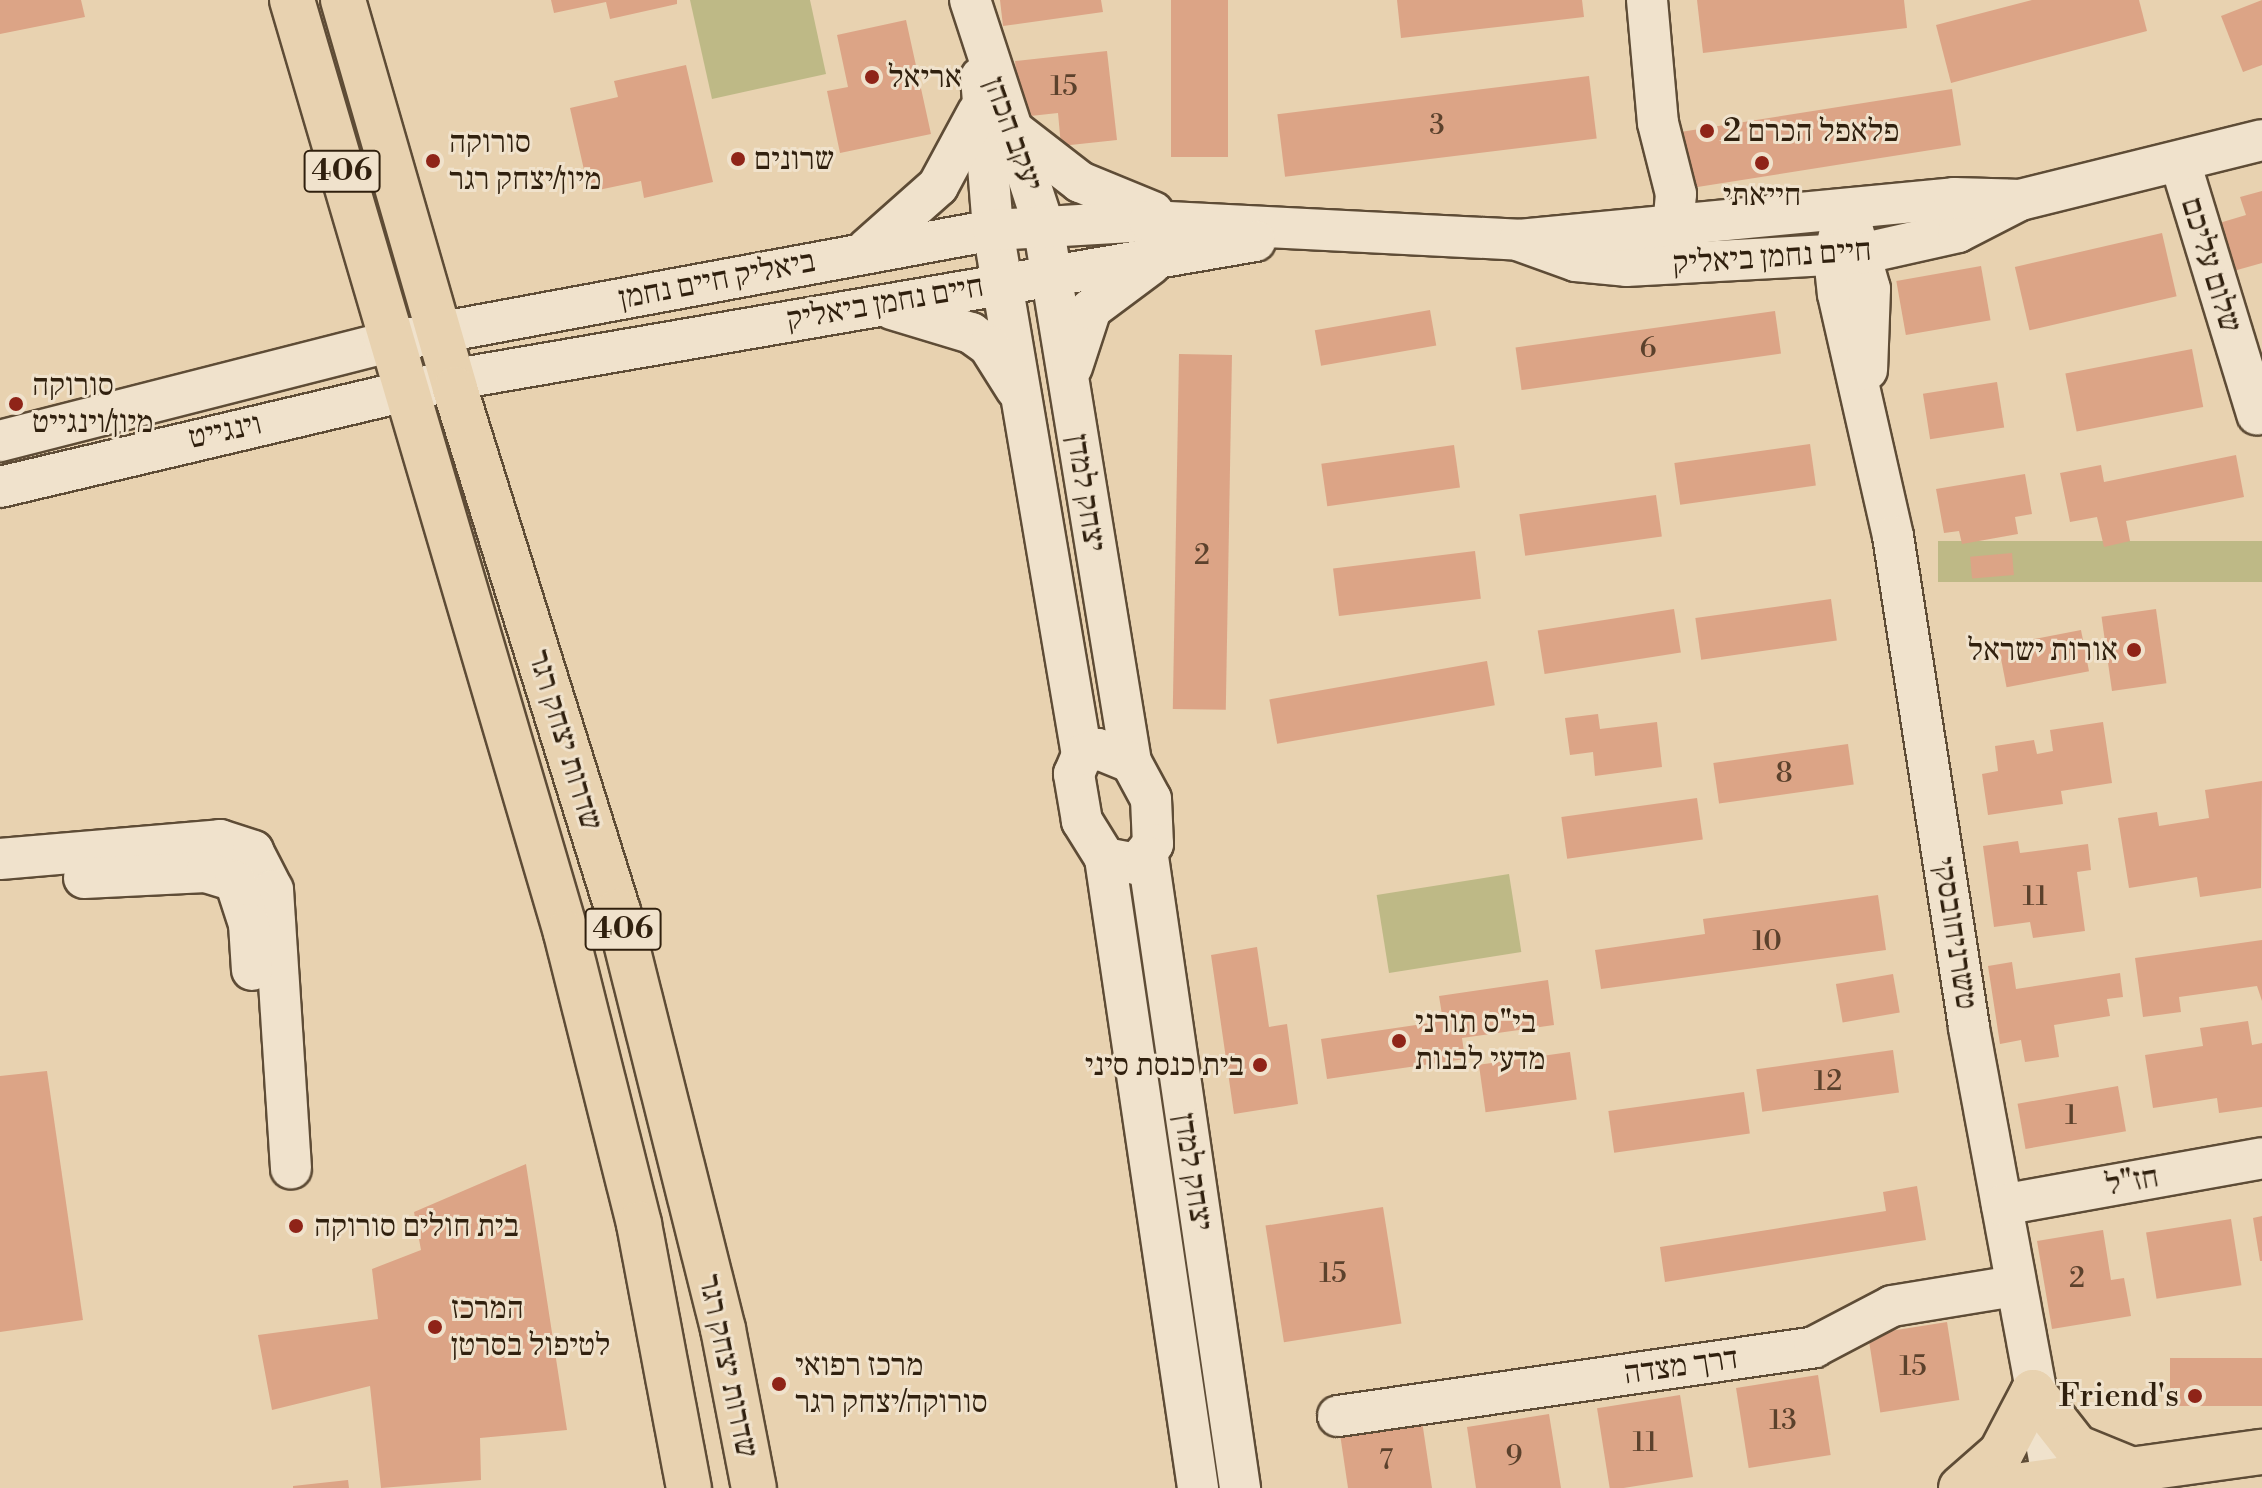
<!DOCTYPE html>
<meta charset="utf-8">
<style>
body{margin:0}
#map{position:relative;width:2262px;height:1488px;overflow:hidden;background:#e8d2b0;font-family:"Libre Bodoni","Frank Ruhl Libre",serif}
div>[style]{position:absolute}
[style*='--x']{left:calc(var(--x)*1px);top:calc(var(--y)*1px);width:calc(var(--w)*1px);rotate:calc(var(--a)*1deg)}
.green>*{inset:0;background:#beb986;transform-origin:0 0}
.building>*{inset:0;background:#dca486;transform-origin:0 0}
.roads{filter:drop-shadow(2px 0 #5e4c36) drop-shadow(-2px 0 #5e4c36) drop-shadow(0 2px #5e4c36) drop-shadow(0 -2px #5e4c36)}
.minor>*{height:40px;margin:-20px;padding:0 20px;transform-origin:20px;border-radius:20px;background:#f0e2cc}
.major>*{height:44px;margin:-22px;padding:0 22px;transform-origin:22px;border-radius:22px;background:#e8d2b0}
.dots>*{width:22px;height:22px;translate:-50% -50%;box-sizing:border-box;border:4px solid #f0e2cc;border-radius:50%}
span{translate:-50% -50%;white-space:nowrap;text-align:center;line-height:1.15;-webkit-text-stroke:6px #f0e2cc;paint-order:stroke}
.number-label{font-size:28px;color:#5b412c}
.number-label span{-webkit-text-stroke-width:0}
.shield-label span{padding:2px 6px;background:#f0e2cc;border:2px solid;border-radius:6px;-webkit-text-stroke-width:0}
.shield-label{font-size:30px;color:#30200e;font-weight:700}
.poi-label{font-size:32px;color:#30200e}
.left{translate:0 -50%;text-align:left}
.right{translate:-100% -50%;text-align:right}
.street-label{font-size:32px;color:#30200e}
</style>
<div id="map">
<div class="green">
<div style="clip-path:polygon(690px 0,810px 0,826px 74px,712px 99px)"></div>
<div style="left:2262px;top:541px;width:41px;height:324px;rotate:90deg"></div>
<div style="left:1509px;top:874px;width:79px;height:134px;rotate:81deg"></div>
</div>
<div class="building">
<div style="clip-path:polygon(0 0,81px 0,85px 17px,0 34px)"></div>
<div style="clip-path:polygon(551px 0,677px 0,677px 4px,610px 19px,606px 2px,554px 13px)"></div>
<div style="clip-path:polygon(1000px 0,1101px 0,1103px 12px,1003px 26px)"></div>
<div style="left:1171px;top:0;width:57px;height:157px"></div>
<div style="clip-path:polygon(1397px 0,1582px 0,1584px 17px,1401px 38px)"></div>
<div style="clip-path:polygon(1697px 0,1904px 0,1907px 28px,1703px 53px)"></div>
<div style="clip-path:polygon(2032px 0,2139px 0,2147px 31px,1951px 83px,1936px 25px)"></div>
<div style="clip-path:polygon(2262px 0,2262px 65px,2243px 72px,2221px 16px)"></div>
<div style="clip-path:polygon(906px 20px,931px 134px,840px 153px,827px 91px,848px 87px,837px 35px)"></div>
<div style="clip-path:polygon(1107px 51px,1117px 140px,1061px 146px,1058px 113px,1021px 117px,1015px 61px)"></div>
<div style="clip-path:polygon(686px 65px,713px 182px,644px 198px,641px 181px,589px 192px,570px 108px,618px 97px,614px 81px)"></div>
<div style="left:1589px;top:76px;width:63px;height:314px;rotate:83deg"></div>
<div style="left:1952px;top:89px;width:57px;height:278px;rotate:81deg"></div>
<div style="clip-path:polygon(2262px 191px,2262px 263px,2230px 272px,2216px 224px,2246px 215px,2240px 197px)"></div>
<div style="left:2162px;top:233px;width:65px;height:151px;rotate:77deg"></div>
<div style="left:1981px;top:266px;width:55px;height:86px;rotate:80deg"></div>
<div style="left:1430px;top:310px;width:36px;height:117px;rotate:80deg"></div>
<div style="left:1775px;top:311px;width:43px;height:262px;rotate:82deg"></div>
<div style="left:2192px;top:349px;width:59px;height:129px;rotate:79deg"></div>
<div style="left:1179px;top:354px;width:53px;height:355px;rotate:1deg"></div>
<div style="left:1997px;top:382px;width:46px;height:75px;rotate:81deg"></div>
<div style="left:1810px;top:444px;width:42px;height:137px;rotate:82deg"></div>
<div style="left:1454px;top:445px;width:43px;height:134px;rotate:82deg"></div>
<div style="clip-path:polygon(2236px 455px,2244px 497px,2126px 521px,2130px 541px,2104px 547px,2097px 517px,2070px 522px,2060px 473px,2101px 465px,2104px 482px)"></div>
<div style="clip-path:polygon(2025px 474px,2032px 514px,2015px 517px,2018px 534px,1962px 544px,1959px 531px,1944px 533px,1936px 489px)"></div>
<div style="left:1656px;top:495px;width:42px;height:138px;rotate:82deg"></div>
<div style="left:1475px;top:551px;width:48px;height:143px;rotate:83deg"></div>
<div style="left:2012px;top:553px;width:22px;height:42px;rotate:85deg"></div>
<div style="left:1831px;top:599px;width:42px;height:137px;rotate:82deg"></div>
<div style="left:1674px;top:609px;width:44px;height:138px;rotate:81deg"></div>
<div style="left:2156px;top:609px;width:75px;height:55px;rotate:82deg"></div>
<div style="left:2081px;top:630px;width:42px;height:84px;rotate:79deg"></div>
<div style="left:1487px;top:661px;width:45px;height:221px;rotate:80deg"></div>
<div style="clip-path:polygon(1598px 714px,1600px 729px,1657px 722px,1662px 767px,1595px 776px,1593px 752px,1570px 755px,1565px 718px)"></div>
<div style="clip-path:polygon(2103px 722px,2112px 783px,2061px 791px,2063px 804px,1988px 815px,1982px 774px,1998px 771px,1995px 746px,2034px 740px,2037px 754px,2053px 751px,2050px 730px)"></div>
<div style="left:1848px;top:744px;width:41px;height:136px;rotate:82deg"></div>
<div style="clip-path:polygon(2262px 781px,2261px 888px,2200px 897px,2197px 877px,2129px 888px,2118px 818px,2157px 812px,2159px 826px,2209px 818px,2205px 790px)"></div>
<div style="left:1697px;top:798px;width:42px;height:137px;rotate:82deg"></div>
<div style="clip-path:polygon(2018px 841px,2020px 853px,2088px 844px,2091px 870px,2077px 872px,2085px 931px,2033px 938px,2030px 922px,1994px 927px,1983px 846px)"></div>
<div style="clip-path:polygon(1878px 895px,1886px 950px,1601px 989px,1595px 950px,1705px 934px,1703px 919px)"></div>
<div style="clip-path:polygon(2262px 940px,2262px 1001px,2257px 986px,2179px 997px,2181px 1012px,2143px 1017px,2135px 958px)"></div>
<div style="clip-path:polygon(1257px 947px,1269px 1027px,1287px 1024px,1298px 1104px,1234px 1114px,1211px 955px)"></div>
<div style="clip-path:polygon(2012px 962px,2016px 989px,2120px 973px,2123px 997px,2107px 999px,2110px 1016px,2054px 1025px,2059px 1057px,2025px 1062px,2021px 1040px,2000px 1044px,1988px 966px)"></div>
<div style="left:1893px;top:974px;width:39px;height:58px;rotate:80deg"></div>
<div style="clip-path:polygon(1548px 980px,1554px 1025px,1462px 1038px,1465px 1059px,1327px 1079px,1321px 1039px,1443px 1021px,1439px 996px)"></div>
<div style="clip-path:polygon(2248px 1021px,2252px 1045px,2262px 1043px,2262px 1107px,2219px 1113px,2217px 1098px,2153px 1108px,2145px 1055px,2203px 1046px,2200px 1028px)"></div>
<div style="left:1893px;top:1050px;width:43px;height:138px;rotate:82deg"></div>
<div style="left:1570px;top:1052px;width:48px;height:92px;rotate:82deg"></div>
<div style="clip-path:polygon(47px 1071px,83px 1320px,0 1332px,0 1076px)"></div>
<div style="left:2118px;top:1086px;width:46px;height:102px;rotate:80deg"></div>
<div style="left:1744px;top:1092px;width:42px;height:137px;rotate:82deg"></div>
<div style="clip-path:polygon(526px 1164px,567px 1430px,480px 1438px,481px 1480px,381px 1488px,370px 1386px,272px 1410px,258px 1335px,378px 1319px,372px 1269px,421px 1250px,414px 1212px)"></div>
<div style="clip-path:polygon(1917px 1186px,1926px 1240px,1665px 1282px,1660px 1247px,1886px 1211px,1883px 1192px)"></div>
<div style="left:1383px;top:1207px;width:118px;height:119px;rotate:81deg"></div>
<div style="clip-path:polygon(2262px 1216px,2262px 1261px,2260px 1261px,2253px 1218px)"></div>
<div style="left:2231px;top:1219px;width:67px;height:86px;rotate:81deg"></div>
<div style="clip-path:polygon(2103px 1230px,2111px 1280px,2124px 1278px,2131px 1316px,2052px 1329px,2037px 1241px)"></div>
<div style="left:1947px;top:1322px;width:79px;height:80px;rotate:81deg"></div>
<div style="left:2262px;top:1358px;width:48px;height:92px;rotate:90deg"></div>
<div style="left:1818px;top:1375px;width:81px;height:83px;rotate:81deg"></div>
<div style="left:1680px;top:1395px;width:83px;height:84px;rotate:81deg"></div>
<div style="clip-path:polygon(1549px 1414px,1561px 1488px,1476px 1488px,1467px 1427px)"></div>
<div style="clip-path:polygon(1422px 1421px,1432px 1488px,1348px 1488px,1340px 1434px)"></div>
<div style="clip-path:polygon(348px 1480px,349px 1488px,293px 1488px,293px 1486px)"></div>
</div>
<div class="roads">
<div class="minor">
<div style="--x:970;--y:0;--w:236;--a:71.9"></div>
<div style="--x:1043;--y:224;--w:545;--a:80.71"></div>
<div style="--x:1647;--y:0;--w:123;--a:84.9"></div>
<div style="--x:1658;--y:123;--w:73;--a:75.8"></div>
<div style="--x:1676;--y:194;--w:56;--a:95.1"></div>
<div style="--x:981;--y:77;--w:153;--a:85.5"></div>
<div style="--x:993;--y:230;--w:532;--a:80.38"></div>
<div style="--x:1013;--y:130;--w:85;--a:37.8"></div>
<div style="--x:1080;--y:182;--w:79;--a:22.3"></div>
<div style="--x:2180;--y:162;--w:264;--a:73"></div>
<div style="--x:1844;--y:213;--w:45;--a:102.8"></div>
<div style="--x:1834;--y:257;--w:37;--a:84"></div>
<div style="--x:1838;--y:294;--w:248;--a:77.2"></div>
<div style="--x:1893;--y:536;--w:498;--a:81.2"></div>
<div style="--x:1969;--y:1028;--w:468;--a:79.5"></div>
<div style="--x:1853;--y:230;--w:61;--a:73.9"></div>
<div style="--x:1870;--y:289;--w:81;--a:92.1"></div>
<div style="--x:1520;--y:241;--w:59;--a:19.7"></div>
<div style="--x:1576;--y:261;--w:50;--a:5.7"></div>
<div style="--x:1626;--y:266;--w:239;--a:-3.1"></div>
<div style="--x:1865;--y:253;--w:95;--a:-12.7"></div>
<div style="--x:1958;--y:232;--w:70;--a:-27.3"></div>
<div style="--x:2020;--y:200;--w:249;--a:-13.9"></div>
<div style="--x:867;--y:249;--w:95;--a:-41.6"></div>
<div style="--x:938;--y:186;--w:84;--a:-61.6"></div>
<div style="--x:892;--y:309;--w:83;--a:16.9"></div>
<div style="--x:971;--y:333;--w:22;--a:36"></div>
<div style="--x:989;--y:346;--w:51;--a:57.9"></div>
<div style="--x:1072;--y:367;--w:61;--a:-71.9"></div>
<div style="--x:1091;--y:309;--w:74;--a:-36.7"></div>
<div style="--x:0;--y:441;--w:396;--a:-14.3"></div>
<div style="--x:384;--y:343;--w:619;--a:-10.51"></div>
<div style="--x:993;--y:230;--w:156;--a:-3.3"></div>
<div style="--x:1149;--y:221;--w:370;--a:2.9"></div>
<div style="--x:1519;--y:240;--w:437;--a:-5.5"></div>
<div style="--x:1954;--y:198;--w:66;--a:1.7"></div>
<div style="--x:0;--y:487;--w:475;--a:-13.3"></div>
<div style="--x:462;--y:378;--w:805;--a:-9.8"></div>
<div style="--x:1098;--y:749;--w:35;--a:22"></div>
<div style="--x:1131;--y:762;--w:42;--a:61.6"></div>
<div style="--x:1151;--y:799;--w:45;--a:87.5"></div>
<div style="--x:1153;--y:844;--w:26;--a:130"></div>
<div style="--x:1136;--y:864;--w:32;--a:-169"></div>
<div style="--x:1105;--y:858;--w:44;--a:-121.9"></div>
<div style="--x:1082;--y:821;--w:48;--a:-99.7"></div>
<div style="--x:1074;--y:774;--w:21;--a:-67"></div>
<div style="--x:1082;--y:755;--w:17;--a:-21"></div>
<div style="--x:1148;--y:857;--w:638;--a:81.7"></div>
<div style="--x:1105;--y:858;--w:637;--a:81.6"></div>
<div style="--x:0;--y:859;--w:221;--a:-4.9"></div>
<div style="--x:220;--y:840;--w:35;--a:18"></div>
<div style="--x:253;--y:851;--w:44;--a:62.9"></div>
<div style="--x:273;--y:890;--w:279;--a:86.3"></div>
<div style="--x:84;--y:878;--w:122;--a:-2.8"></div>
<div style="--x:206;--y:872;--w:30;--a:17"></div>
<div style="--x:235;--y:881;--w:45;--a:72"></div>
<div style="--x:249;--y:924;--w:46;--a:86.3"></div>
<div style="--x:2002;--y:1205;--w:264;--a:-10.2"></div>
<div style="--x:1338;--y:1416;--w:481;--a:-8.2"></div>
<div style="--x:1814;--y:1347;--w:88;--a:-27.7"></div>
<div style="--x:1892;--y:1306;--w:124;--a:-9.3"></div>
</div>
<div class="major">
<div style="--x:292;--y:0;--w:972;--a:73.63"></div>
<div style="--x:566;--y:933;--w:300;--a:75.9"></div>
<div style="--x:639;--y:1224;--w:269;--a:79.3"></div>
<div style="--x:343;--y:0;--w:405;--a:73.9"></div>
<div style="--x:455;--y:389;--w:547;--a:72.66"></div>
<div style="--x:618;--y:911;--w:431;--a:75.9"></div>
<div style="--x:723;--y:1329;--w:162;--a:79"></div>
<div style="--x:2033;--y:1392;--w:70;--a:52"></div>
<div style="--x:2076;--y:1447;--w:55;--a:22.4"></div>
<div style="--x:1961;--y:1488;--w:53;--a:-41.2"></div>
<div style="--x:2001;--y:1453;--w:69;--a:-62.3"></div>
<div style="--x:2001;--y:1488;--w:263;--a:-7.9"></div>
</div>
</div>
<div class="dots">
<div style="left:872px;top:77px;background:#8f2418"></div>
<div style="left:1707px;top:131px;background:#8f2418"></div>
<div style="left:738px;top:159px;background:#8f2418"></div>
<div style="left:433px;top:161px;background:#8f2418"></div>
<div style="left:1762px;top:163px;background:#8f2418"></div>
<div style="left:16px;top:404px;background:#8f2418"></div>
<div style="left:2134px;top:650px;background:#8f2418"></div>
<div style="left:1399px;top:1041px;background:#8f2418"></div>
<div style="left:1260px;top:1065px;background:#8f2418"></div>
<div style="left:296px;top:1226px;background:#8f2418"></div>
<div style="left:435px;top:1327px;background:#8f2418"></div>
<div style="left:779px;top:1384px;background:#8f2418"></div>
<div style="left:2195px;top:1396px;background:#8f2418"></div>
</div>
<div class="number-label">
<span style="left:1064px;top:87px">15</span>
<span style="left:1437px;top:126px">3</span>
<span style="left:1648px;top:349px">6</span>
<span style="left:1202px;top:556px">2</span>
<span style="left:1784px;top:774px">8</span>
<span style="left:2035px;top:897px">11</span>
<span style="left:1767px;top:942px">10</span>
<span style="left:1828px;top:1082px">12</span>
<span style="left:2071px;top:1116px">1</span>
<span style="left:1333px;top:1274px">15</span>
<span style="left:2077px;top:1279px">2</span>
<span style="left:1913px;top:1367px">15</span>
<span style="left:1783px;top:1421px">13</span>
<span style="left:1645px;top:1443px">11</span>
<span style="left:1514px;top:1457px">9</span>
<span style="left:1386px;top:1461px">7</span>
</div>
<div class="shield-label">
<span style="left:342px;top:171px">406</span>
<span style="left:623px;top:929px">406</span>
</div>
<div class="poi-label">
<span class="left" style="left:888px;top:77px">אריאל</span>
<span class="left" style="left:1723px;top:131px">פלאפל הכרם 2</span>
<span class="left" style="left:449px;top:161px">סורוקה<br>מיון/יצחק רגר</span>
<span class="left" style="left:754px;top:159px">שרונים</span>
<span style="left:1762px;top:195px">חייאתי</span>
<span class="left" style="left:32px;top:404px">סורוקה<br>מיון/וינגייט</span>
<span class="right" style="left:2118px;top:650px">אורות ישראל</span>
<span class="left" style="left:1415px;top:1041px">בי"ס תורני<br>מדעי לבנות</span>
<span class="right" style="left:1244px;top:1065px">בית כנסת סיני</span>
<span class="left" style="left:314px;top:1226px">בית חולים סורוקה</span>
<span class="left" style="left:451px;top:1327px">המרכז<br>לטיפול בסרטן</span>
<span class="left" style="left:795px;top:1384px">מרכז רפואי<br>סורוקה/יצחק רגר</span>
<span class="right" style="left:2179px;top:1396px">Friend's</span>
</div>
<div class="street-label">
<span style="left:1013px;top:134px;rotate:70deg">יעקב הכהן</span>
<span style="left:1772px;top:257px;rotate:-4deg">חיים נחמן ביאליק</span>
<span style="left:2211px;top:265px;rotate:73deg">שלום עליכם</span>
<span style="left:717px;top:280px;rotate:-11deg">ביאליק חיים נחמן</span>
<span style="left:885px;top:303px;rotate:-10deg">חיים נחמן ביאליק</span>
<span style="left:225px;top:431px;rotate:-12deg">וינגייט</span>
<span style="left:1086px;top:493px;rotate:81deg">יצחק למדן</span>
<span style="left:565px;top:740px;rotate:73deg">שדרות יצחק רגר</span>
<span style="left:1955px;top:933px;rotate:81deg">טשרניחובסקי</span>
<span style="left:1193px;top:1172px;rotate:81deg">יצחק למדן</span>
<span style="left:2132px;top:1181px;rotate:-10deg">חז"ל</span>
<span style="left:728px;top:1366px;rotate:78deg">שדרות יצחק רגר</span>
<span style="left:1681px;top:1366px;rotate:-8deg">דרך מצדה</span>
</div>
</div>
